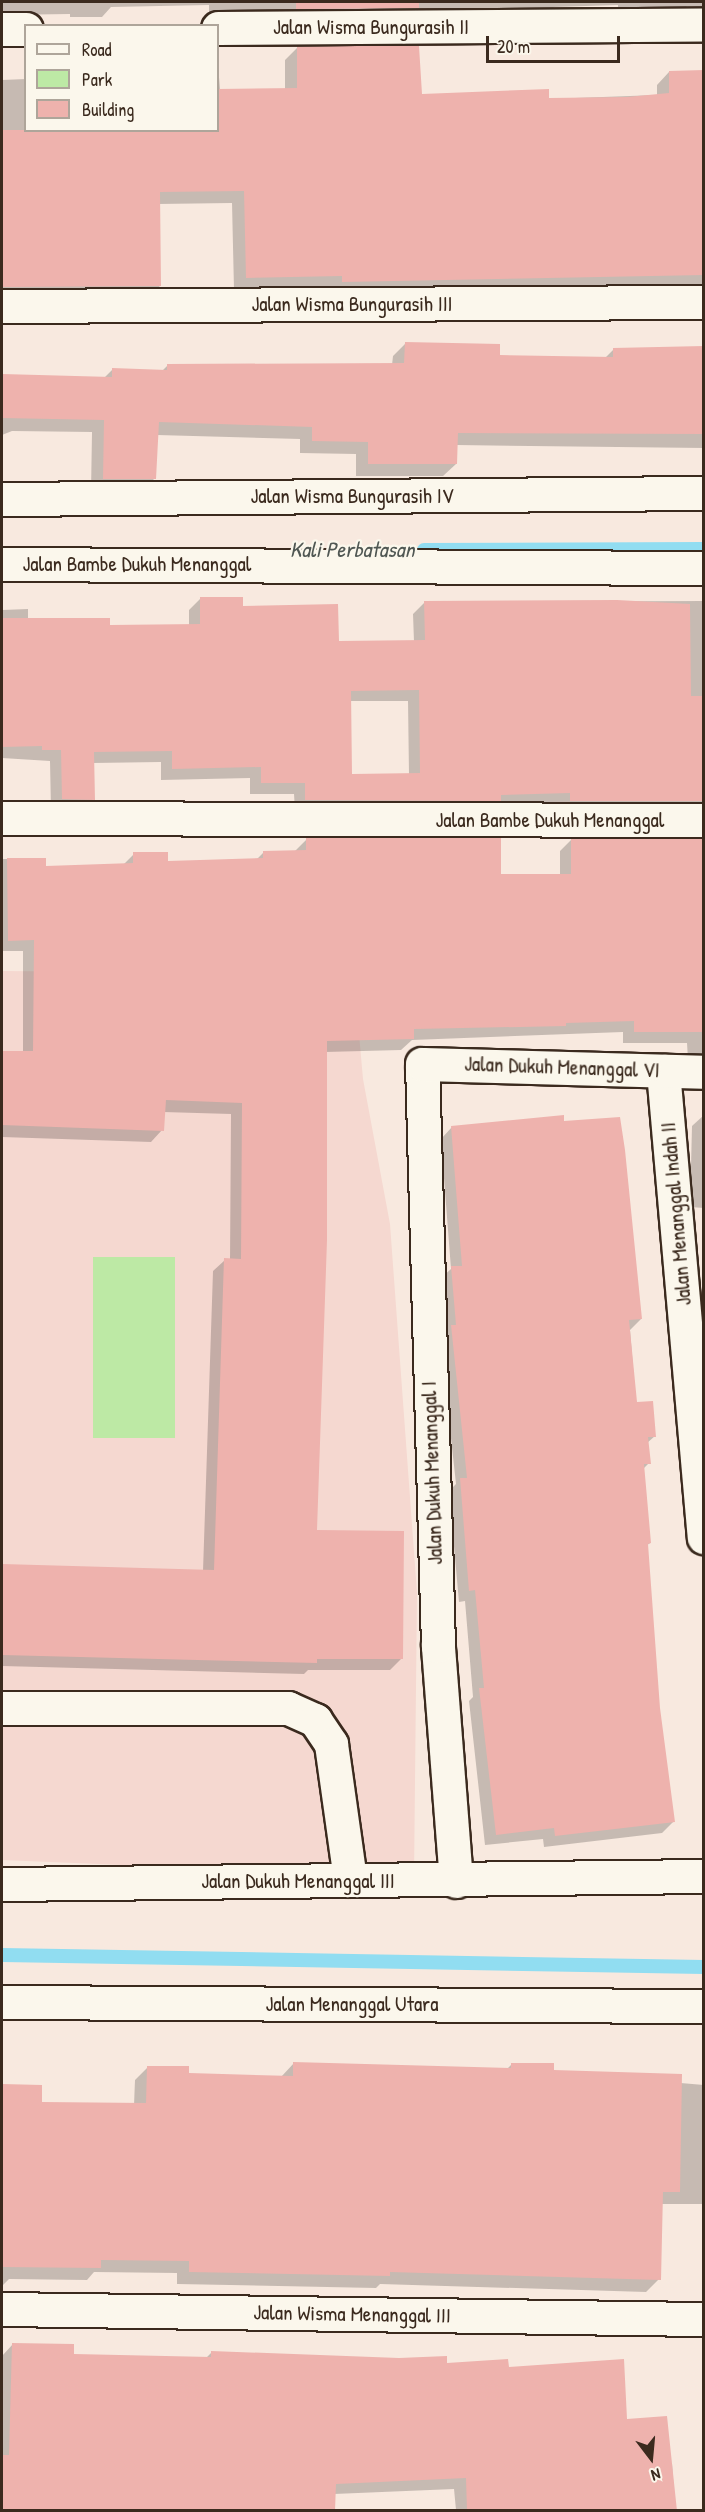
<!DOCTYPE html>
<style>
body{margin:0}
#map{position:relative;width:705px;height:2512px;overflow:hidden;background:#f8e9df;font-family:"Patrick Hand",sans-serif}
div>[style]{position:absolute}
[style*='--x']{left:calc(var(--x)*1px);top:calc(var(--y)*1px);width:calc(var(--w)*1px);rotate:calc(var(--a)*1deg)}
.built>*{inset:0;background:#f5d8d0}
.green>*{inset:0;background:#bde9a5;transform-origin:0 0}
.shadow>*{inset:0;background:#0003}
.stream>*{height:14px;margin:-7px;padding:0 7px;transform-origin:7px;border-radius:7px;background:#91ddf1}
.building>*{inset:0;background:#eeb2ad}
.roads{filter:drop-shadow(2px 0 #3b2a1e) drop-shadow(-2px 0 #3b2a1e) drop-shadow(0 2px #3b2a1e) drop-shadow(0 -2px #3b2a1e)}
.minor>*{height:33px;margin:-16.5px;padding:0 16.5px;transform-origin:16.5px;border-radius:16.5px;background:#fbf7ec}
span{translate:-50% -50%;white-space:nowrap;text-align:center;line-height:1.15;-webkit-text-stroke:4.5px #fbf7ec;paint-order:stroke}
.street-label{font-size:21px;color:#3b2a1e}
.water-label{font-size:22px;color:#505753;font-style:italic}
.frame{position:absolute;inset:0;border:3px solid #3b2a1e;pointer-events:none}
.legend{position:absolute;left:24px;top:24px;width:195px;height:108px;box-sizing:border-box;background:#fbf7ec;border:2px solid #aea59a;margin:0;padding:8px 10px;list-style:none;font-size:18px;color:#3b2a1e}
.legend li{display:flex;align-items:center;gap:12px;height:30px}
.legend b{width:30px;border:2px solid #aea59a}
.north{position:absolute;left:621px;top:2428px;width:60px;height:60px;-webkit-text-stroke:4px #fbf7ec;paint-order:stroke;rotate:164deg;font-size:16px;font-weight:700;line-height:24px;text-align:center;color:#3b2a1e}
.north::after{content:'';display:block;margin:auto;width:21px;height:27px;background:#3b2a1e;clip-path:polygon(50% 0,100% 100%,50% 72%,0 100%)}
.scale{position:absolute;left:486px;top:36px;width:134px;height:27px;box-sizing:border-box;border:3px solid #3b2a1e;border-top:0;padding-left:8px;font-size:18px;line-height:21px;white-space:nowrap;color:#3b2a1e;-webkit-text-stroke:4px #fbf7ec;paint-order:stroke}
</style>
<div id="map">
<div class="built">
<div style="clip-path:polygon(2px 971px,124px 972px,357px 1011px,363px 1079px,390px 1224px,417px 1593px,414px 1877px,2px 1860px)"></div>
</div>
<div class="green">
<div style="left:175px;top:1257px;width:181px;height:82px;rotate:90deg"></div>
</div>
<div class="shadow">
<div style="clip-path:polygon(2px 2px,704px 2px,704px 6px,687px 6px,673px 19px,618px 20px,618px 5px,554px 7px,543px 18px,209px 13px,209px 5px,111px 7px,102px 17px,70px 17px,70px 14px,2px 15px)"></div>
<div style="clip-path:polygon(297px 48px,420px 96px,548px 99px,657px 95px,657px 85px,669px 72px,704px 73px,704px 287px,234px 290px,232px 203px,158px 204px,160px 286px,147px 298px,2px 302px,2px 80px,26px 79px,26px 130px,218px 130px,218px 64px,220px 90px,285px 89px,285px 60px)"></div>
<div style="clip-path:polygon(405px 344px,498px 356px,605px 358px,614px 349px,704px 349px,704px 448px,456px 445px,456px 464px,443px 476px,356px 476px,356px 454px,300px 453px,300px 439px,157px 435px,155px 478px,142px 491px,91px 491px,92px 432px,12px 431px,2px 435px,2px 375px,104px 378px,113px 369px,162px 371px,168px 365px,392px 365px,393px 356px)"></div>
<div style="clip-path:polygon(evenodd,200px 599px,241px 608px,337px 642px,414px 642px,413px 614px,425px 602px,704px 601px,704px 819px,295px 811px,294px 794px,250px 794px,250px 778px,161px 780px,161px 762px,93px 763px,93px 799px,82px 810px,51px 810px,50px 761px,2px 758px,2px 610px,28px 609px,28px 619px,108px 626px,189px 626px,189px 610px,200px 599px,349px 701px,408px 701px,409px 775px,350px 775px,349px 701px)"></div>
<div style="clip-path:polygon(307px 839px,500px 876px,560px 875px,560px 851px,571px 840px,704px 840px,704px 1060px,688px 1060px,687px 1043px,623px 1043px,623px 1032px,412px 1040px,401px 1050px,325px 1052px,316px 1531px,401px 1659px,390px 1670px,308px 1670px,304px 1674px,2px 1666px,2px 1565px,203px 1571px,213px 1271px,225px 1260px,230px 1260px,231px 1114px,163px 1112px,162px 1130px,151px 1142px,2px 1137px,2px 1052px,23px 1053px,23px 951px,2px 951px,2px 859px,44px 859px,44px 867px,123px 865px,134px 854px,166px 862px,257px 859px,263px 853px,295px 851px)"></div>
<div style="clip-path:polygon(704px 1115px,704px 1208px,690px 1207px,692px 1126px)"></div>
<div style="clip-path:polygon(563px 1123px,641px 1319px,630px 1330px,636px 1404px,655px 1436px,647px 1443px,649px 1463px,643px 1469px,650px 1543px,646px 1546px,658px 1708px,674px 1821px,662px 1833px,544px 1847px,543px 1839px,485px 1845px,469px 1701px,473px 1697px,465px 1601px,459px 1602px,449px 1491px,456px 1484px,440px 1338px,440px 1279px,451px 1269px,441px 1139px,452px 1127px)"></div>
<div style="clip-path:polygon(294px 2063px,506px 2070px,512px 2064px,552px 2072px,704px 2085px,704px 2204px,661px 2204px,659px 2279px,646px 2292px,380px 2284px,376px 2288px,177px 2284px,177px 2273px,94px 2272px,87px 2280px,9px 2279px,2px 2286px,2px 2086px,41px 2086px,40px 2103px,134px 2105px,135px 2080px,148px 2067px,187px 2075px,281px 2077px)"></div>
<div style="clip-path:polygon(13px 2344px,72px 2356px,206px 2358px,212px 2352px,508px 2368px,626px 2420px,668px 2463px,672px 2463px,675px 2510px,456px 2510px,454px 2489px,334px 2494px,333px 2510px,2px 2510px,2px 2356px)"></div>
</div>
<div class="stream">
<div style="--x:424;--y:550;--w:280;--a:-0.2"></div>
<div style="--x:2;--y:1955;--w:702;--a:0.98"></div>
</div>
<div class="building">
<div style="clip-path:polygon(296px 2px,419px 2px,419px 8px,296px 9px)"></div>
<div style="clip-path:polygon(297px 46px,419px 46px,422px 94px,549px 89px,549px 98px,627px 97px,669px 93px,669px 71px,704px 70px,704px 275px,342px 282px,342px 276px,246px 278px,244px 191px,160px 192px,161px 286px,2px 287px,2px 130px,218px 130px,218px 89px,297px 88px)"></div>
<div style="clip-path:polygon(405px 342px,500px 344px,500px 355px,613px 357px,613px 348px,704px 346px,704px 434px,458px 433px,457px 464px,368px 464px,368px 442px,312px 441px,312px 427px,159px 422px,156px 479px,103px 479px,104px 420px,2px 418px,2px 374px,112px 377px,112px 368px,167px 370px,167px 364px,404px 363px)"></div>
<div style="clip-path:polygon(evenodd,200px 597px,243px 597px,243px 606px,338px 604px,339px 641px,425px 640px,424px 601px,617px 600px,690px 604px,691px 696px,704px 696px,704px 801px,570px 801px,570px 793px,501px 795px,501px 801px,305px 800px,305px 783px,261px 783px,261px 767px,172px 769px,172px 751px,94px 752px,95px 800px,62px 799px,61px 750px,42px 750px,42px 746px,2px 747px,2px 618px,110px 618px,110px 625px,200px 624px,200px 597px,419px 690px,420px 773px,352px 774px,351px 691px,419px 690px)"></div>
<div style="clip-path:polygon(306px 838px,501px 838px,501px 874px,571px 874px,571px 838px,704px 839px,704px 1032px,634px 1032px,634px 1021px,566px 1023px,566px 1026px,414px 1029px,414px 1039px,327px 1041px,327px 1240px,317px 1530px,404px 1531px,403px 1659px,317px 1659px,317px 1663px,2px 1655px,2px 1564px,214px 1570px,224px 1258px,241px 1259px,242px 1103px,166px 1100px,164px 1131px,2px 1125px,2px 1051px,33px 1051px,34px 940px,8px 941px,7px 858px,46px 858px,46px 866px,133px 863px,133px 852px,168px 852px,168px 861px,263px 858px,263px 851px,306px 850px)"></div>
<div style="clip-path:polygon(564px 1115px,564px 1121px,620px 1117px,625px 1150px,642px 1319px,629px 1320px,637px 1402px,653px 1401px,656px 1437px,648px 1437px,651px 1464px,644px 1464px,651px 1543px,648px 1544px,660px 1708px,675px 1822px,555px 1836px,554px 1828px,496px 1835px,479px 1688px,484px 1688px,475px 1590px,469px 1591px,460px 1478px,467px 1478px,451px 1325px,456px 1325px,451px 1266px,462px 1266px,451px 1126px)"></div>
<div style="clip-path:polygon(293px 2062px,511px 2068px,511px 2063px,554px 2063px,554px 2070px,682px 2074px,680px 2192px,663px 2192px,661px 2280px,390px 2272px,390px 2276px,189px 2272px,189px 2261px,101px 2260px,101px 2268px,2px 2267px,2px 2084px,42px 2085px,42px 2102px,146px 2103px,147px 2066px,189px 2066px,189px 2073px,293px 2076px)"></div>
<div style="clip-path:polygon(12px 2343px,74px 2344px,74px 2354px,211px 2357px,211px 2351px,399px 2358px,447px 2356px,447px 2363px,508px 2359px,509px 2367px,624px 2359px,627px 2419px,667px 2416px,677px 2511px,467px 2511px,466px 2478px,336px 2484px,335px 2511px,2px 2511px,2px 2455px,9px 2455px)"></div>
</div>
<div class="roads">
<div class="minor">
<div style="--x:218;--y:28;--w:486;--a:-0.4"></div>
<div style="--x:2;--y:29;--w:24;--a:0"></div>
<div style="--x:2;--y:306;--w:702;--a:-0.33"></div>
<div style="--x:2;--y:499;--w:702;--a:-0.49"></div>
<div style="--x:2;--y:564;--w:702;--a:0.33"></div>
<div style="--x:2;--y:818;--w:702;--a:0.16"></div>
<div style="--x:663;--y:1071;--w:468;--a:85"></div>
<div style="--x:2;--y:1708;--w:286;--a:0"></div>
<div style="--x:288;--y:1708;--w:30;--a:24"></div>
<div style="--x:315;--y:1720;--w:29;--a:56"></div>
<div style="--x:331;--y:1744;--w:137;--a:82"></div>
<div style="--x:456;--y:1881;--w:236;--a:-94.4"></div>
<div style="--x:438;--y:1646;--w:582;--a:-91.57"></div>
<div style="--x:422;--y:1064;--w:282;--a:1.6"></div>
<div style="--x:2;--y:1884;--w:702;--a:-0.65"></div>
<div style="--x:2;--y:2002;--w:702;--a:0.33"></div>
<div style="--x:2;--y:2309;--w:702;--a:0.82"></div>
</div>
</div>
<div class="street-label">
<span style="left:371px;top:27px">Jalan Wisma Bungurasih II</span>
<span style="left:352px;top:304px">Jalan Wisma Bungurasih III</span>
<span style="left:352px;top:496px">Jalan Wisma Bungurasih IV</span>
<span style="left:137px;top:564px">Jalan Bambe Dukuh Menanggal</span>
<span style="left:550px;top:820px">Jalan Bambe Dukuh Menanggal</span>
<span style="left:562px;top:1067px;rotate:2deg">Jalan Dukuh Menanggal VI</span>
<span style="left:676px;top:1214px;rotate:-95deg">Jalan Menanggal Indah II</span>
<span style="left:432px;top:1473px;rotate:-92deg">Jalan Dukuh Menanggal I</span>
<span style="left:298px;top:1881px">Jalan Dukuh Menanggal III</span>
<span style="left:352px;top:2004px">Jalan Menanggal Utara</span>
<span style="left:352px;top:2314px;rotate:1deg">Jalan Wisma Menanggal III</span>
</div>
<div class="water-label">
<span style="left:352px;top:550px">Kali Perbatasan</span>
</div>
<div class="frame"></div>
<ul class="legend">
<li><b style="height:8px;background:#fbf7ec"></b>Road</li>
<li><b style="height:16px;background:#bde9a5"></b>Park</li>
<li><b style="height:16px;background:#eeb2ad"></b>Building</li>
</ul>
<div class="north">N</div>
<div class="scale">20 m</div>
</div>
